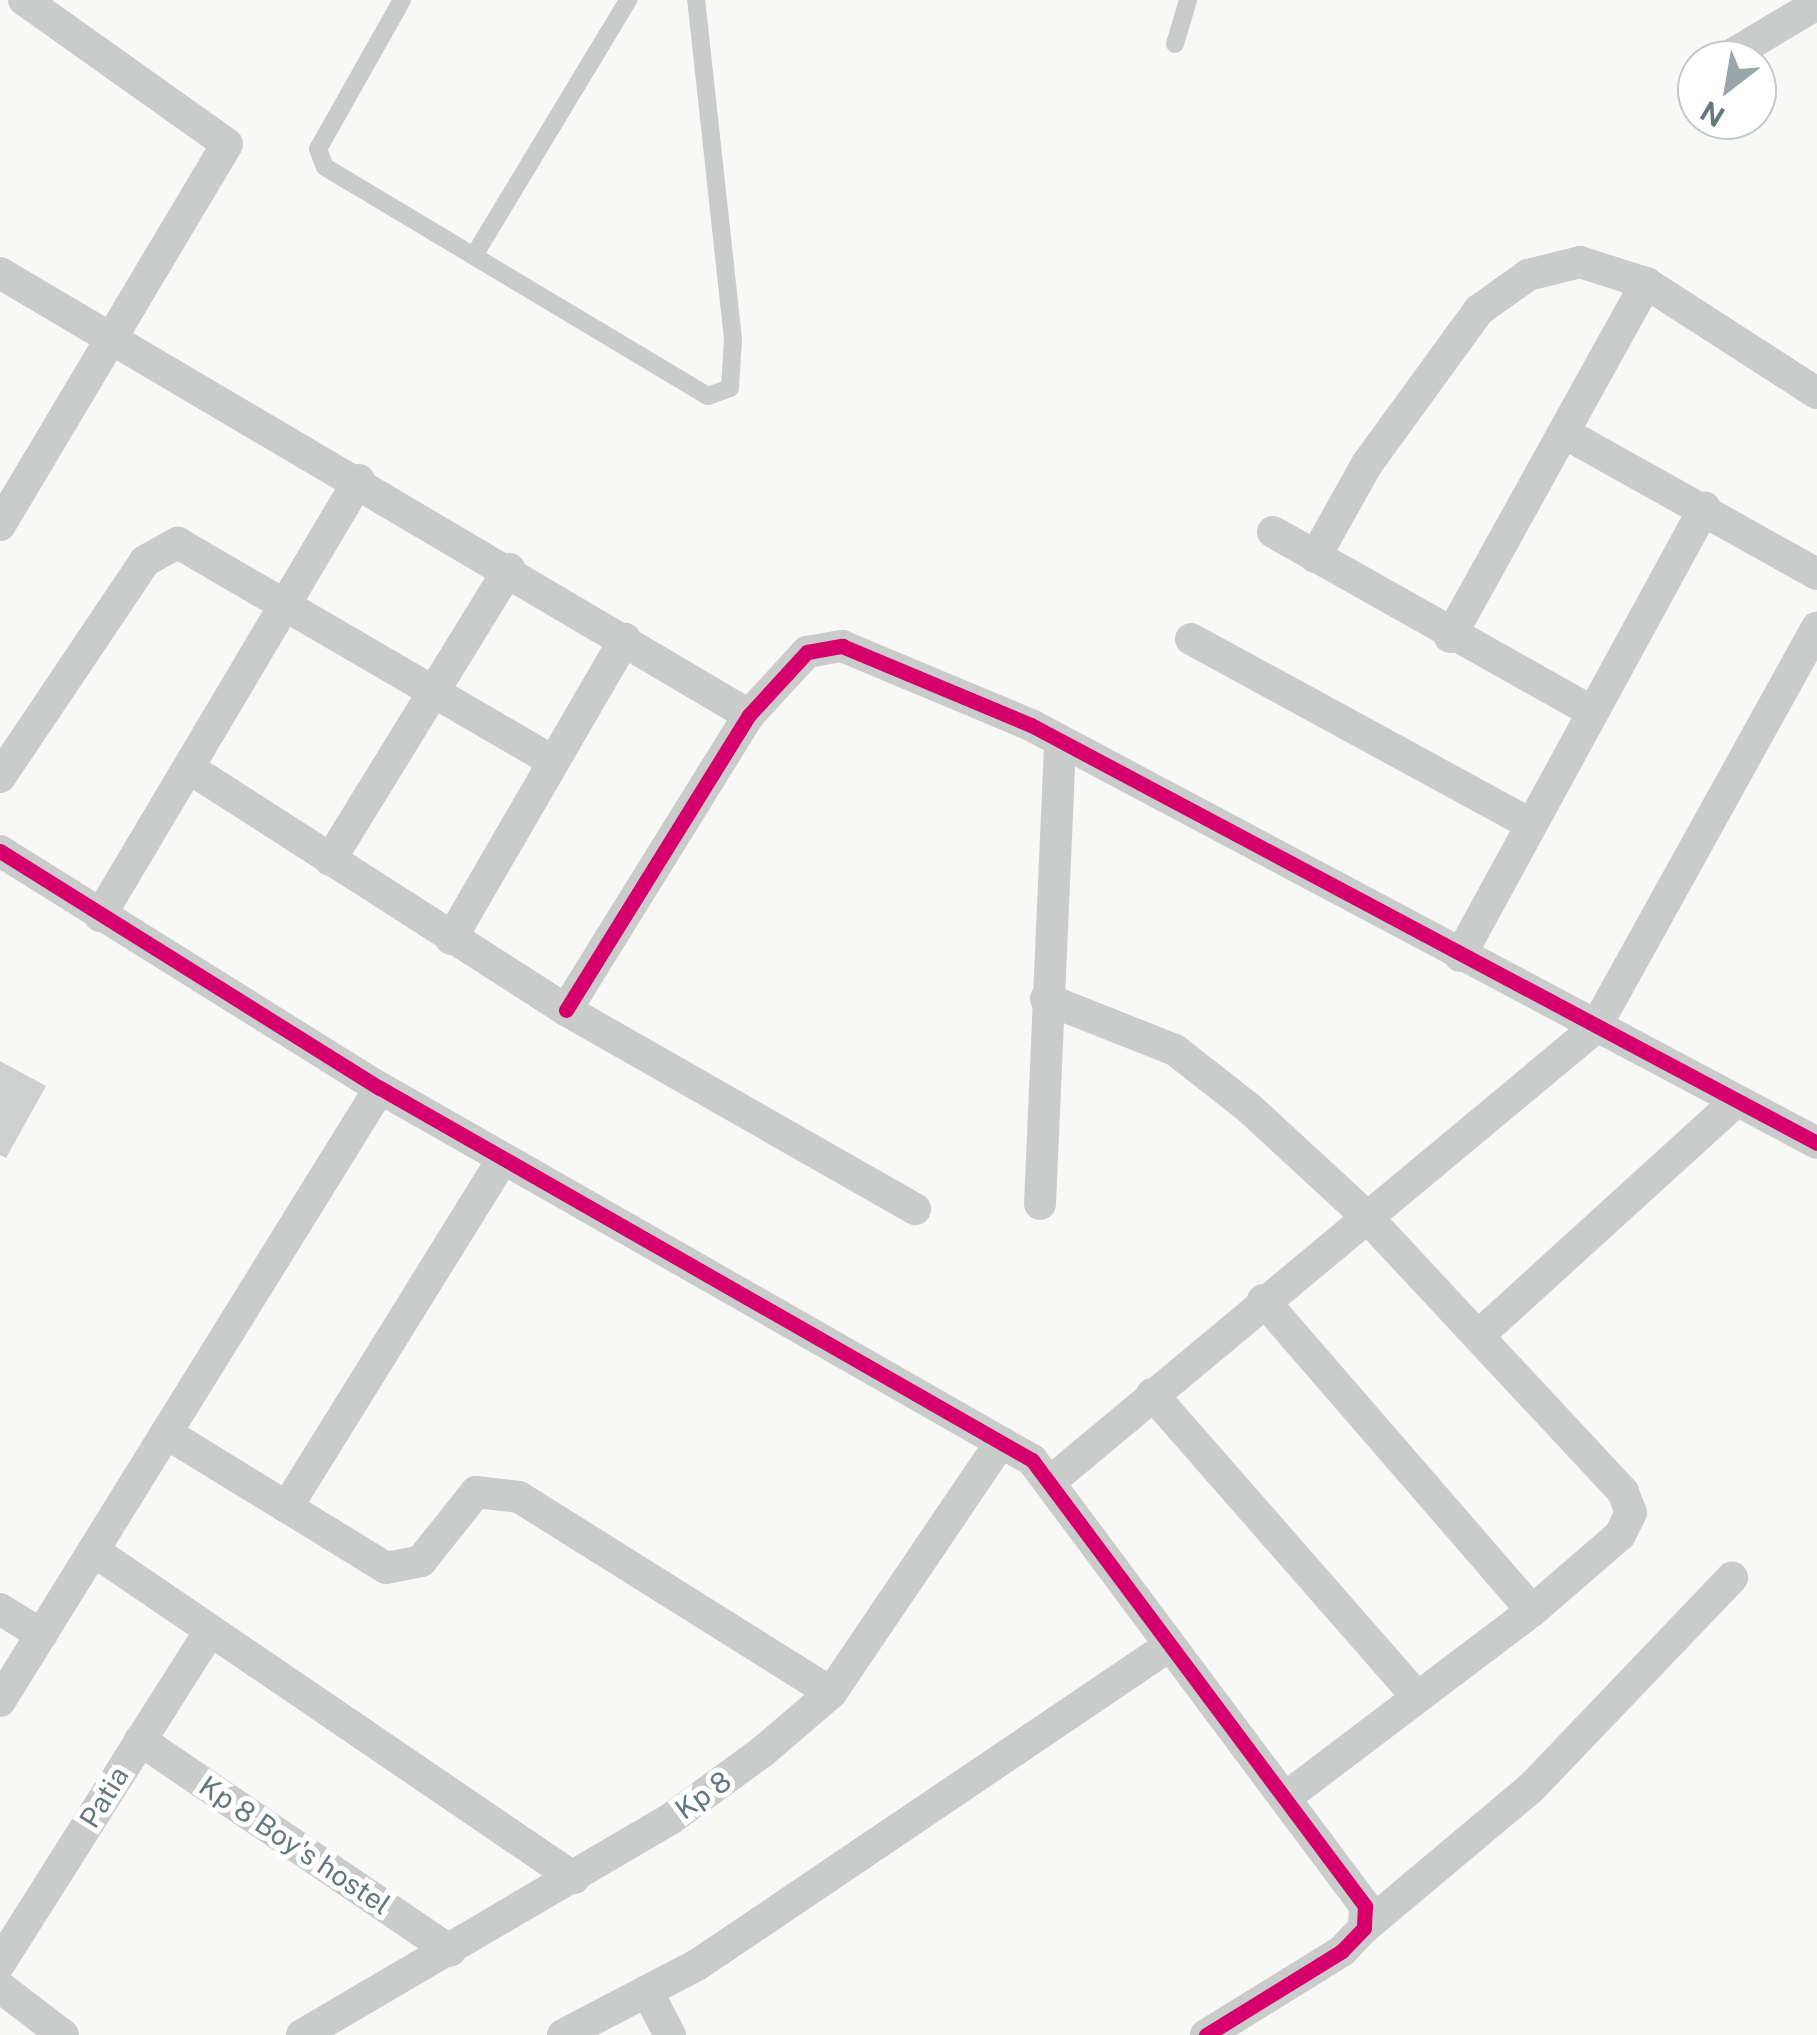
<!DOCTYPE html>
<style>
body{margin:0}
#map{position:relative;width:1817px;height:2035px;overflow:hidden;background:#f8f8f7;font-family:"Public Sans",sans-serif}
div>[style]{position:absolute}
[style*='--x']{left:calc(var(--x)*1px);top:calc(var(--y)*1px);width:calc(var(--w)*1px);rotate:calc(var(--a)*1deg)}
.building>*{inset:0;background:#ced0d0}
.service>*{height:18px;margin:-9px;padding:0 9px;transform-origin:9px;border-radius:9px;background:#cacccc}
.minor>*{height:32px;margin:-16px;padding:0 16px;transform-origin:16px;border-radius:16px;background:#cacccc}
.cycleway>*{height:15px;margin:-7.5px;padding:0 7.5px;transform-origin:7.5px;border-radius:7.5px;background:#d6006c}
span{translate:-50% -50%;white-space:nowrap;text-align:center;line-height:1.15;-webkit-text-stroke:10px #fff;paint-order:stroke}
.street-label{font-size:28px;color:#647881}
.north{position:absolute;left:1677px;top:40px;width:100px;height:100px;box-sizing:border-box;background:#fff;border:2px solid #c1c9cd;border-radius:50%;rotate:211deg;font-size:28px;font-weight:700;line-height:40px;text-align:center;color:#647881}
.north::after{content:'';display:block;margin:auto;width:35px;height:45px;background:#98a5aa;clip-path:polygon(50% 0,100% 100%,50% 72%,0 100%)}
</style>
<div id="map">
<div class="building">
<div style="clip-path:polygon(0 1061px,46px 1086px,6px 1158px,0 1155px)"></div>
</div>
<div class="service">
<div style="--x:402;--y:0;--w:171;--a:119.4"></div>
<div style="--x:318;--y:149;--w:19;--a:69"></div>
<div style="--x:325;--y:167;--w:446;--a:30.9"></div>
<div style="--x:708;--y:396;--w:23;--a:-20"></div>
<div style="--x:730;--y:388;--w:49;--a:-86.5"></div>
<div style="--x:733;--y:339;--w:341;--a:-96.2"></div>
<div style="--x:1175;--y:44;--w:46;--a:-73.5"></div>
<div style="--x:475;--y:254;--w:297;--a:-58.9"></div>
</div>
<div class="minor">
<div style="--x:1728;--y:57;--w:104;--a:-30.8"></div>
<div style="--x:0;--y:273;--w:870;--a:30.55"></div>
<div style="--x:1568;--y:435;--w:285;--a:29.2"></div>
<div style="--x:0;--y:525;--w:443;--a:-59.2"></div>
<div style="--x:227;--y:144;--w:249;--a:-144.6"></div>
<div style="--x:1273;--y:532;--w:366;--a:29.4"></div>
<div style="--x:1315;--y:557;--w:107;--a:-60.8"></div>
<div style="--x:1367;--y:464;--w:190;--a:-54"></div>
<div style="--x:1479;--y:310;--w:60;--a:-35.5"></div>
<div style="--x:1528;--y:275;--w:54;--a:-14"></div>
<div style="--x:1580;--y:262;--w:69;--a:17.7"></div>
<div style="--x:1646;--y:283;--w:203;--a:32.8"></div>
<div style="--x:1450;--y:637;--w:405;--a:-61"></div>
<div style="--x:1191;--y:639;--w:386;--a:28.6"></div>
<div style="--x:189;--y:768;--w:448;--a:32.7"></div>
<div style="--x:566;--y:1010;--w:402;--a:29.7"></div>
<div style="--x:0;--y:777;--w:260;--a:-56.1"></div>
<div style="--x:145;--y:561;--w:38;--a:-29"></div>
<div style="--x:178;--y:543;--w:434;--a:30.2"></div>
<div style="--x:0;--y:851;--w:448;--a:32"></div>
<div style="--x:380;--y:1088;--w:751;--a:29.71"></div>
<div style="--x:1032;--y:1460;--w:557;--a:53.25"></div>
<div style="--x:1365;--y:1906;--w:22;--a:93"></div>
<div style="--x:1364;--y:1928;--w:32;--a:134"></div>
<div style="--x:1342;--y:1951;--w:160;--a:148.3"></div>
<div style="--x:330;--y:860;--w:342;--a:-58.4"></div>
<div style="--x:100;--y:916;--w:507;--a:-59.29"></div>
<div style="--x:451;--y:939;--w:347;--a:-59.9"></div>
<div style="--x:1460;--y:956;--w:511;--a:-61.38"></div>
<div style="--x:1046;--y:999;--w:139;--a:21.6"></div>
<div style="--x:1175;--y:1050;--w:94;--a:38.1"></div>
<div style="--x:1249;--y:1108;--w:156;--a:42.7"></div>
<div style="--x:1364;--y:1214;--w:380;--a:47"></div>
<div style="--x:1623;--y:1492;--w:22;--a:69"></div>
<div style="--x:1631;--y:1513;--w:25;--a:117"></div>
<div style="--x:1620;--y:1535;--w:116;--a:139.2"></div>
<div style="--x:1532;--y:1611;--w:307;--a:142.9"></div>
<div style="--x:566;--y:1010;--w:347;--a:-58.2"></div>
<div style="--x:749;--y:715;--w:86;--a:-47.4"></div>
<div style="--x:807;--y:652;--w:36;--a:-10"></div>
<div style="--x:842;--y:646;--w:205;--a:22.7"></div>
<div style="--x:1031;--y:725;--w:890;--a:28"></div>
<div style="--x:1040;--y:1204;--w:463;--a:-87.5"></div>
<div style="--x:1263;--y:1300;--w:411;--a:49.1"></div>
<div style="--x:1478;--y:1336;--w:349;--a:-42.3"></div>
<div style="--x:1152;--y:1394;--w:398;--a:48.8"></div>
<div style="--x:166;--y:1433;--w:258;--a:31.5"></div>
<div style="--x:386;--y:1568;--w:36;--a:-11"></div>
<div style="--x:421;--y:1561;--w:88;--a:-51.4"></div>
<div style="--x:476;--y:1492;--w:43;--a:6.6"></div>
<div style="--x:519;--y:1497;--w:368;--a:32.1"></div>
<div style="--x:1051;--y:1481;--w:708;--a:-39.78"></div>
<div style="--x:1595;--y:1028;--w:458;--a:-61"></div>
<div style="--x:287;--y:1507;--w:408;--a:-58.2"></div>
<div style="--x:94;--y:1551;--w:581;--a:34.26"></div>
<div style="--x:0;--y:1609;--w:49;--a:31.8"></div>
<div style="--x:0;--y:1701;--w:721;--a:-58.21"></div>
<div style="--x:140;--y:1740;--w:375;--a:34.2"></div>
<div style="--x:1364;--y:1928;--w:218;--a:-40"></div>
<div style="--x:1531;--y:1788;--w:291;--a:-46.3"></div>
<div style="--x:0;--y:1963;--w:391;--a:-57.7"></div>
<div style="--x:0;--y:1987;--w:79;--a:37.3"></div>
<div style="--x:647;--y:1991;--w:50;--a:62.4"></div>
<div style="--x:302;--y:2035;--w:425;--a:-30.4"></div>
<div style="--x:669;--y:1820;--w:115;--a:-36.2"></div>
<div style="--x:762;--y:1752;--w:91;--a:-40.5"></div>
<div style="--x:831;--y:1693;--w:303;--a:-55.9"></div>
<div style="--x:563;--y:2035;--w:151;--a:-27.6"></div>
<div style="--x:697;--y:1965;--w:570;--a:-34.05"></div>
</div>
<div class="cycleway">
<div style="--x:0;--y:851;--w:448;--a:32"></div>
<div style="--x:380;--y:1088;--w:751;--a:29.71"></div>
<div style="--x:1032;--y:1460;--w:557;--a:53.25"></div>
<div style="--x:1365;--y:1906;--w:22;--a:93"></div>
<div style="--x:1364;--y:1928;--w:32;--a:134"></div>
<div style="--x:1342;--y:1951;--w:160;--a:148.3"></div>
<div style="--x:566;--y:1010;--w:347;--a:-58.2"></div>
<div style="--x:749;--y:715;--w:86;--a:-47.4"></div>
<div style="--x:807;--y:652;--w:36;--a:-10"></div>
<div style="--x:842;--y:646;--w:205;--a:22.7"></div>
<div style="--x:1031;--y:725;--w:890;--a:28"></div>
</div>
<div class="street-label">
<span style="left:703px;top:1795px;rotate:-36deg">Kp 8</span>
<span style="left:104px;top:1797px;rotate:-58deg">Patia</span>
<span style="left:295px;top:1845px;rotate:34deg">Kp 8 Boy's hostel</span>
</div>
<div class="north">N</div>
</div>
